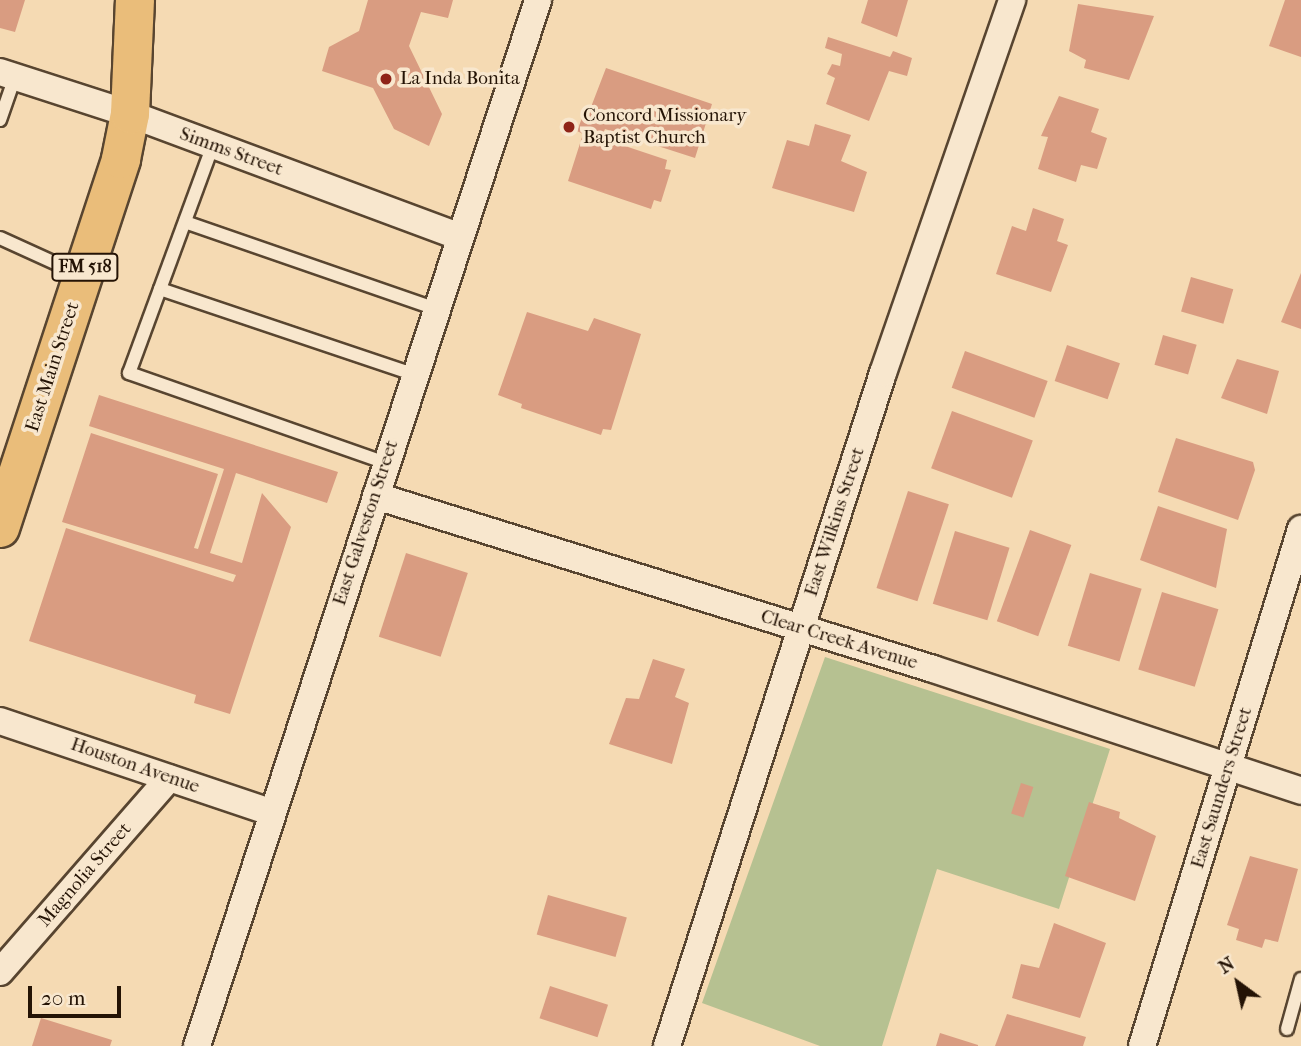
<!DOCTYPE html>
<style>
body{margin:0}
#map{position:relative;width:1301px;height:1046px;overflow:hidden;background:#f5dab3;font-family:"IM FELL French Canon",serif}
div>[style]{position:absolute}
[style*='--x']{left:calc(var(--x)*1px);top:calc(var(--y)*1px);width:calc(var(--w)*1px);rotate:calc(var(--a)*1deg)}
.green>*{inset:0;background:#b6c191}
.building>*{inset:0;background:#d99c81;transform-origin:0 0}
.roads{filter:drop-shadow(2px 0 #584530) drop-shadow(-2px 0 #584530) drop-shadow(0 2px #584530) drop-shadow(0 -2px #584530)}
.lane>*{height:12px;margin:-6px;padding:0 6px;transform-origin:6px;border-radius:6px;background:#f8e7ce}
.street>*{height:26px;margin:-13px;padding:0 13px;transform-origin:13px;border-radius:13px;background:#f8e7ce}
.primary>*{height:38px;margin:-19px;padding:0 19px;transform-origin:19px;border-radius:19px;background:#eabd7a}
.dots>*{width:19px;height:19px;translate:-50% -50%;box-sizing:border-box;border:4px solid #f8e7ce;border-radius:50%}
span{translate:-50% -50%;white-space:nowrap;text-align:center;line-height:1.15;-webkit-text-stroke:7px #f8e7ce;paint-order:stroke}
.shield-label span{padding:2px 5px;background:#f8e7ce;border:2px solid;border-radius:5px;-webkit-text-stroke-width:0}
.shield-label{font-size:18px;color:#241305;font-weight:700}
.poi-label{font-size:19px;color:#241305}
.left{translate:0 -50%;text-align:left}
.street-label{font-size:19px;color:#241305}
.north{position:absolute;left:1203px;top:948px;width:70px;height:70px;-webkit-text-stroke:5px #f8e7ce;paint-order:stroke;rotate:327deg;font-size:19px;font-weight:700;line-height:28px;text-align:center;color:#241305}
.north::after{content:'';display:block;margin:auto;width:24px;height:32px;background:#241305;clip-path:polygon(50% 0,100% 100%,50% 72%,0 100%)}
.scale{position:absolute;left:28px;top:986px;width:93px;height:32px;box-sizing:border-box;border:4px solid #241305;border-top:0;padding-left:9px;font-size:21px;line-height:24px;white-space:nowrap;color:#241305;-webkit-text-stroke:5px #f8e7ce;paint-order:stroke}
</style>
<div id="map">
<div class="green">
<div style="clip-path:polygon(825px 657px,1110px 749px,1059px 909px,937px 869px,882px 1046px,820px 1046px,702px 1003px)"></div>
</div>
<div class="building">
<div style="clip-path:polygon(0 0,25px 0,15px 32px,0 28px)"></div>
<div style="clip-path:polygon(368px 0,453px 0,448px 18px,421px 12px,409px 46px,442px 114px,429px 146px,394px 129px,373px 88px,322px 71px,329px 47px,359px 31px)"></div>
<div style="clip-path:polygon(868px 0,908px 0,897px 37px,861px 23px)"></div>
<div style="clip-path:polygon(1285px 0,1301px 0,1301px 57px,1269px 46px)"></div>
<div style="clip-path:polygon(1078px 4px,1154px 16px,1129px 80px,1084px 68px,1086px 60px,1069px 51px)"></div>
<div style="clip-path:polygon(828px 37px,890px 57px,893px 51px,912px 58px,907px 76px,889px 71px,869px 121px,826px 104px,835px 78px,827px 74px,832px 64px,840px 66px,842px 54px,825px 48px)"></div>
<div style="clip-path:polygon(606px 68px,712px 104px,695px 158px,605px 129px,601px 138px,667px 160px,665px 169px,671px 170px,661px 202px,654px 200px,651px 209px,568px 181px,583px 134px,577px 131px,582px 118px,586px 120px)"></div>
<div style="clip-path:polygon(1059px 96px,1099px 109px,1091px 132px,1107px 138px,1097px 169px,1081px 165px,1076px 182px,1038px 169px,1048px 137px,1041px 136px)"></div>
<div style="clip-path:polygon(815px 124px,851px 135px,841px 161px,867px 172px,854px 212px,772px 188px,787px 140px,809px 146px)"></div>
<div style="clip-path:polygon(1033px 208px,1064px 219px,1057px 241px,1068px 245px,1051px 292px,996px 274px,1012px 226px,1026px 231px)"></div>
<div style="clip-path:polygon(1301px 273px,1301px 329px,1281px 322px)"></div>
<div style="left:1191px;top:277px;width:44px;height:36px;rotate:16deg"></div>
<div style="clip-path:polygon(527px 312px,588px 331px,594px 318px,641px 334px,611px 430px,603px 429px,601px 435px,521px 408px,522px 404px,498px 395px)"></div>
<div style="left:1163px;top:335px;width:35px;height:31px;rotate:16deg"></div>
<div style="left:1067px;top:345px;width:56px;height:38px;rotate:19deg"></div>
<div style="left:965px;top:351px;width:88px;height:39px;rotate:20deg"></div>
<div style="clip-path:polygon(1237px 359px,1279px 371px,1267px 414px,1221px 398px)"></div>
<div style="clip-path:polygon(99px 395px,338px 472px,327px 503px,236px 473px,210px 553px,242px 563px,262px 493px,291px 527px,230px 714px,194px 703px,196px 695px,29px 641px,66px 528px,233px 582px,236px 575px,62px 522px,91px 433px,218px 474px,194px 548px,198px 549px,224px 469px,89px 426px)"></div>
<div style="left:952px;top:411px;width:86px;height:61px;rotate:20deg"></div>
<div style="clip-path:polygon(1176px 438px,1253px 462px,1255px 470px,1238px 520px,1158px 492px)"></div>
<div style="left:908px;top:491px;width:43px;height:102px;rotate:18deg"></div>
<div style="clip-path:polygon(1158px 506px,1227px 529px,1216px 588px,1140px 560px)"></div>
<div style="left:1030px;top:530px;width:44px;height:97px;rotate:20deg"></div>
<div style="left:955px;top:531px;width:57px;height:76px;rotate:17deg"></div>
<div style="left:406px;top:553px;width:65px;height:88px;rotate:18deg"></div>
<div style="left:1090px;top:573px;width:54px;height:76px;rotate:17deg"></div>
<div style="left:1162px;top:592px;width:59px;height:81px;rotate:17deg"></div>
<div style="clip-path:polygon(653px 659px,685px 669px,675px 697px,689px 703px,672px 764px,609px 744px,626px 698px,639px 699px)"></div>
<div style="left:1021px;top:783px;width:13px;height:32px;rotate:18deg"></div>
<div style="clip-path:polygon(1089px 802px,1120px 812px,1119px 818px,1156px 836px,1135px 901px,1065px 876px)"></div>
<div style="clip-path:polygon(1250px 856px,1298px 869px,1278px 942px,1265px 939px,1262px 948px,1236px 940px,1239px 929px,1227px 925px)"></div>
<div style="left:548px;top:895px;width:82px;height:41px;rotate:16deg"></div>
<div style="clip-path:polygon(1054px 923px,1106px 943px,1080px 1018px,1012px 998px,1021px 964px,1039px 968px)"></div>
<div style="left:550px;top:986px;width:61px;height:34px;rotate:18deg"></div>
<div style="clip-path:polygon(1007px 1014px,1086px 1037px,1083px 1046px,995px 1046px)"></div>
<div style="clip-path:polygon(41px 1018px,112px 1040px,110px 1046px,32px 1046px)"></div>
<div style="clip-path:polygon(940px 1033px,978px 1045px,978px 1046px,936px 1046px)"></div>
</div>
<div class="roads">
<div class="lane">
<div style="--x:0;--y:120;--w:46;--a:-70.8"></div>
<div style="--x:213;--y:145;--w:243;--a:110.2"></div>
<div style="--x:129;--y:373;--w:272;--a:19.3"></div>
<div style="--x:185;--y:222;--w:266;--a:19.1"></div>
<div style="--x:0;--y:238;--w:87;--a:24.5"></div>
<div style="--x:160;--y:289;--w:269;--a:18.6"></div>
<div style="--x:1287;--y:1029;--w:52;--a:-74.4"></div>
</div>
<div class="street">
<div style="--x:0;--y:72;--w:137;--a:17.9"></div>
<div style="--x:130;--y:114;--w:352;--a:20.4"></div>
<div style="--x:376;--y:496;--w:583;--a:17.25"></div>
<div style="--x:933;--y:669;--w:388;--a:18.3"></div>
<div style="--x:0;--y:721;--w:286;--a:18.6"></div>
<div style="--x:0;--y:972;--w:257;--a:-48.9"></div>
<div style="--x:197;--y:1046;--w:1100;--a:-71.94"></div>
<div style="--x:667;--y:1046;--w:707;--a:-72.21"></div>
<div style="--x:883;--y:373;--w:395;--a:-70.9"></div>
<div style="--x:1142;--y:1046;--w:541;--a:-72.91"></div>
</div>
<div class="primary">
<div style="--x:0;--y:528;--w:388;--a:-71.8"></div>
<div style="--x:121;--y:159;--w:46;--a:-78.7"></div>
<div style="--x:130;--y:114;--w:114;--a:-87.5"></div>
</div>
</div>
<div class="dots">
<div style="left:386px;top:79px;background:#8f2418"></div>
<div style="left:569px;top:127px;background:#8f2418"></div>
</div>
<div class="shield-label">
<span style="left:85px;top:267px">FM 518</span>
</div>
<div class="poi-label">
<span class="left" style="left:400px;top:79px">La Inda Bonita</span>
<span class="left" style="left:583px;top:127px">Concord Missionary<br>Baptist Church</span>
</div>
<div class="street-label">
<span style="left:231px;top:152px;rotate:20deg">Simms Street</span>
<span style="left:53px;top:367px;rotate:-72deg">East Main Street</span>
<span style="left:835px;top:522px;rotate:-72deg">East Wilkins Street</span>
<span style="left:366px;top:523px;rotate:-72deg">East Galveston Street</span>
<span style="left:839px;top:640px;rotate:17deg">Clear Creek Avenue</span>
<span style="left:135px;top:766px;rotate:19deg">Houston Avenue</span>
<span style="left:1222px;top:788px;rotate:-73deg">East Saunders Street</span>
<span style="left:85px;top:875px;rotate:-49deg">Magnolia Street</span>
</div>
<div class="north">N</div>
<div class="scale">20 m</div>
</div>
